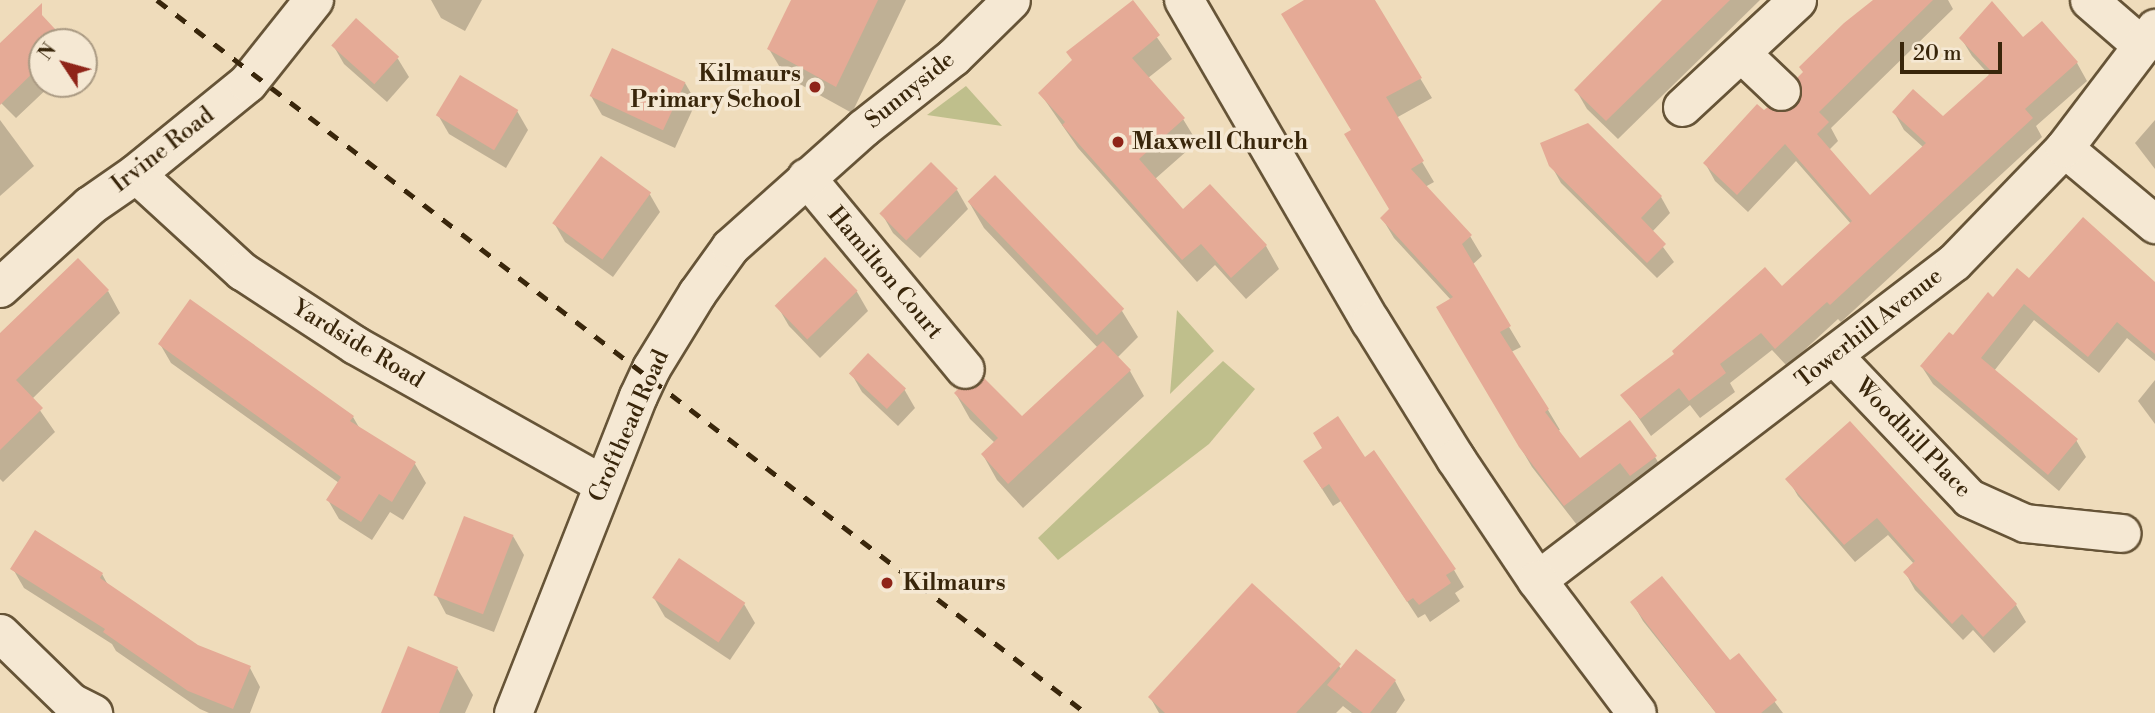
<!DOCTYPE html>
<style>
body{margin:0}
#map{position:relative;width:2155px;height:713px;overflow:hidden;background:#efdcbb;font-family:"Libre Bodoni",serif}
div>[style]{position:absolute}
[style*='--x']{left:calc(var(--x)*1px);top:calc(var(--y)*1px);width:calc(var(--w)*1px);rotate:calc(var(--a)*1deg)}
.green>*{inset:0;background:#bfbf8c}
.shadow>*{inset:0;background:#0003}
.building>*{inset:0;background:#e5aa96;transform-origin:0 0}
.roads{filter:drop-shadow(2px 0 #665437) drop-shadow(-2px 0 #665437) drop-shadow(0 2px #665437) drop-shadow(0 -2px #665437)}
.minor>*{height:37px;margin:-18.5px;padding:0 18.5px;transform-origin:18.5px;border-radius:18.5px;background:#f5e8d3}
.tertiary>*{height:38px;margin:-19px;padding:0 19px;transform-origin:19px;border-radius:19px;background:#f5e8d3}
.secondary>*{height:38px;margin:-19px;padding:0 19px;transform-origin:19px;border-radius:19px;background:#f5e8d3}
.rail>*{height:5px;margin-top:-2.5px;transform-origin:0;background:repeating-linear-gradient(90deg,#39260b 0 12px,transparent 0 24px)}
.dots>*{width:19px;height:19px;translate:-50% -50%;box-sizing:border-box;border:4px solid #f5e8d3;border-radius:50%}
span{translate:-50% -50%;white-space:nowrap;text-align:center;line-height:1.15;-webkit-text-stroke:7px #f5e8d3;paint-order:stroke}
.poi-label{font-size:23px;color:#39260b;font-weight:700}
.right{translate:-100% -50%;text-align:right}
.left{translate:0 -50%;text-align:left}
.street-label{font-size:23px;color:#39260b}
.north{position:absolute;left:28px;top:28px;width:70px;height:70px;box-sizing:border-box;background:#f5e8d3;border:2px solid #aa9a83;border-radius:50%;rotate:306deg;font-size:19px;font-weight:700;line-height:28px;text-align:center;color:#39260b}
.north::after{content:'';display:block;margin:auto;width:24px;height:32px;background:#8f2418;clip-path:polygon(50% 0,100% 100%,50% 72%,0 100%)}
.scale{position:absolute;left:1900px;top:42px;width:102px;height:32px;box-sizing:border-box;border:4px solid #39260b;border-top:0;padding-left:9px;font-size:21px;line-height:24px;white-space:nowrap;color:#39260b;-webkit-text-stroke:5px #f5e8d3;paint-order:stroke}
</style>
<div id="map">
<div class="green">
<div style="clip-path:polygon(966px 86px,1002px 126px,927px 115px)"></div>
<div style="clip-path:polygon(1177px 310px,1214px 351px,1170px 394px)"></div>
<div style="clip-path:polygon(1223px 361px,1255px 389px,1209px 444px,1058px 560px,1038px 538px)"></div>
</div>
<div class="shadow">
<div style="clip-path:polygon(431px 0,482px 0,465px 31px,441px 18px)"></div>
<div style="clip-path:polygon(793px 0,906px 0,852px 113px,785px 76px,769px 49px)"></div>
<div style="clip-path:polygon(1307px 0,1373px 0,1432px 98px,1396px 118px,1434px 182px,1425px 187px,1470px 236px,1482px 256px,1472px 265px,1521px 347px,1511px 352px,1548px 410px,1560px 430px,1557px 431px,1579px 461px,1655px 457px,1667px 477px,1642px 495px,1633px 482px,1577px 525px,1532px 467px,1438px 308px,1451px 300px,1394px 238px,1382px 218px,1391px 210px,1353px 131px)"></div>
<div style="clip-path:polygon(1665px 0,1760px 0,1618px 139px,1587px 109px,1576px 90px)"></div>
<div style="clip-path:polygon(1875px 0,1948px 0,1953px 9px,1831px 128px,1838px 141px,1829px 150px,1870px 197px,1923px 147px,1904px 130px,1894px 112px,1943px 118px,1990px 76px,1972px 56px,1961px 38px,2023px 40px,2077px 63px,2087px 81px,2036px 126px,2042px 137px,1841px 322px,1838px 319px,1787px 366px,1772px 350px,1730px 383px,1735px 392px,1700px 418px,1690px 405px,1651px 436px,1623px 395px,1782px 288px,1851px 224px,1796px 161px,1748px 212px,1715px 181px,1705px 163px,1764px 113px,1787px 113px,1797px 107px)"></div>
<div style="clip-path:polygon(1133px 3px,1172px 59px,1148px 78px,1183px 119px,1197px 142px,1155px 179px,1183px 211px,1266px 246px,1279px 269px,1246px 299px,1215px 265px,1197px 282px,1078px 148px,1040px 93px)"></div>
<div style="clip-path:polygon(36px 11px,65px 42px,42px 42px,42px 84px,52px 84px,16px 118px,0 102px,0 45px)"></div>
<div style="clip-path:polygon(356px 21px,398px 59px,409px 77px,387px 102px,344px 64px,333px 45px)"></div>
<div style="clip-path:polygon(685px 83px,696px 102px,675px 148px,602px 115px,591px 96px)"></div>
<div style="clip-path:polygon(517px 111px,528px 130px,506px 168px,449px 134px,438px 115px)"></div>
<div style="clip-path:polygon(0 120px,34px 166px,0 196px)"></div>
<div style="clip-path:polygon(2155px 120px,2155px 169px,2135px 143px)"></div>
<div style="clip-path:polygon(1551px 165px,1661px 197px,1670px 213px,1652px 232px,1674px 262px,1657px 278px,1561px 183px)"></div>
<div style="clip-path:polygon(995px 177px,1122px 311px,1138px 337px,1117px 358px,1130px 371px,1144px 396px,1023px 508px,997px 480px,983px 455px,995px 443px,970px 419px,956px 394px,1022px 418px,1098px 348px,984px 228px,969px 202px)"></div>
<div style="clip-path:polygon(957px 190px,968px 209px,920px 258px,893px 233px,882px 214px)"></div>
<div style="clip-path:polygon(649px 193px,660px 212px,613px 277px,565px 242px,554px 223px)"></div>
<div style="clip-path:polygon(825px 260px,857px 292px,868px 311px,820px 358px,789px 326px,778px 307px)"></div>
<div style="clip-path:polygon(2029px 280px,2155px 282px,2155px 361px,2127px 338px,2099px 373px,2034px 320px,1994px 371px,2076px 440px,2086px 457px,2059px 491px,1933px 384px,1922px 367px,1993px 300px)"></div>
<div style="clip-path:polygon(108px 291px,120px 313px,32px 399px,55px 432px,3px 482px,0 479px,0 343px)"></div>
<div style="clip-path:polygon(160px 344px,353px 417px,360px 429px,415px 464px,426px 483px,403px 520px,390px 512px,372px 540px,339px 519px,328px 500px,339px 483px,171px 363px)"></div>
<div style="clip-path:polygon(851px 373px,904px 389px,915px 408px,898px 426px,862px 392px)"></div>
<div style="clip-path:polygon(2155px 380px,2155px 424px,2138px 401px)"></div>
<div style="clip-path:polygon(1850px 424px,2016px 605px,2026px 622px,1994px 653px,1973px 630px,1963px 640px,1915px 590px,1905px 572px,1914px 564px,1888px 535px,1855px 562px,1798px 496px,1788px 479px)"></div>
<div style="clip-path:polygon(1364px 459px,1454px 570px,1464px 587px,1455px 593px,1460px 601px,1430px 622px,1425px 614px,1418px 618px,1341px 501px,1333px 506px,1315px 478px)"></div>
<div style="clip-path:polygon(513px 536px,524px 555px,494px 632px,446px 614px,436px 595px)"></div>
<div style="clip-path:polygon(13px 569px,102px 574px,108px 585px,198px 647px,250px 668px,260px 687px,250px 713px,209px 713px,200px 709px,116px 651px,112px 644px,24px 588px)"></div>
<div style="clip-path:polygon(654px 598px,744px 604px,755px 623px,730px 660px,665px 617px)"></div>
<div style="clip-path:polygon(1632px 602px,1730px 662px,1739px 655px,1783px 713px,1716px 713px,1643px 621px)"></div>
<div style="clip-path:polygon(1339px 666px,1341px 669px,1395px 681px,1405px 700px,1396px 713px,1352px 713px,1343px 706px,1336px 713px,1159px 713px,1150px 697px)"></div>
<div style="clip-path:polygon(457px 668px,473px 695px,465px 713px,383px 713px)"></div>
</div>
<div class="building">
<div style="clip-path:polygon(791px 0,878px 0,836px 87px,767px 49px)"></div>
<div style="clip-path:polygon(1133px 0,1160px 35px,1132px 58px,1185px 118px,1139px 159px,1183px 209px,1210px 184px,1267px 245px,1231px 278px,1201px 244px,1182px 260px,1062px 125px,1065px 122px,1038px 93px,1072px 60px,1066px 52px)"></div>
<div style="clip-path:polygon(1304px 0,1375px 0,1422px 78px,1386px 97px,1424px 161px,1411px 169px,1472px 235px,1462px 244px,1511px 326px,1500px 332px,1549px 409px,1545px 412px,1580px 458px,1630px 420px,1657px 456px,1630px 476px,1620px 463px,1564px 506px,1519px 447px,1436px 307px,1453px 297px,1380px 218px,1389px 209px,1344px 134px,1351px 130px,1281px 14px)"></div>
<div style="clip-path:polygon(1662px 0,1730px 0,1606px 121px,1574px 90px)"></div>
<div style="clip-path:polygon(1873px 0,1933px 0,1819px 112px,1829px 122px,1817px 134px,1870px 195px,1926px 143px,1892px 112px,1913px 89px,1943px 116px,1992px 72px,1959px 38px,1992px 1px,2023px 37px,2042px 21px,2078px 62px,2025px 109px,2033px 118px,1830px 305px,1827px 302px,1775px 349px,1761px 333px,1720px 364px,1726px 373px,1689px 401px,1679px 388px,1640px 419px,1620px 395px,1674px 354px,1672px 351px,1765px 267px,1782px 286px,1852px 221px,1785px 144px,1737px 195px,1703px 163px,1757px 104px,1764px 110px,1768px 107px,1777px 111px,1786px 111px,1796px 106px,1801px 95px,1797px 78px,1803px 72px,1799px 67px,1844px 23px)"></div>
<div style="clip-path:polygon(42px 3px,42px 15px,67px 42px,42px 42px,42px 64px,0 105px,0 43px)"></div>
<div style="left:356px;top:18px;width:58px;height:37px;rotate:42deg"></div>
<div style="left:612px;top:48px;width:81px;height:53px;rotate:25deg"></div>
<div style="left:460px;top:75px;width:68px;height:47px;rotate:31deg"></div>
<div style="clip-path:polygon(1588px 123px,1662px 196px,1641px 218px,1666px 244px,1647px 263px,1549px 166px,1540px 143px)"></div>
<div style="left:601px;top:156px;width:62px;height:83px;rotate:36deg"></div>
<div style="left:931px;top:162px;width:38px;height:73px;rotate:45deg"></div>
<div style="left:995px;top:175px;width:186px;height:38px;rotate:46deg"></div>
<div style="clip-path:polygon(2083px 217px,2155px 282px,2155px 354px,2117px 322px,2088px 357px,2024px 304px,1981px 358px,2078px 439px,2048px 475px,1920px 366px,1949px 332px,1953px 335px,1988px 292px,1993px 297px,2017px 268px,2029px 278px)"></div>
<div style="left:825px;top:257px;width:47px;height:70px;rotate:46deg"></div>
<div style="clip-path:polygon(78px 258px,109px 290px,16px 380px,43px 408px,0 450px,0 333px)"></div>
<div style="clip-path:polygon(190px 299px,354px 416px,350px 421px,416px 462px,392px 502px,379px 494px,361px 522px,326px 500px,341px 477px,158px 344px)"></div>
<div style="clip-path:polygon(1103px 341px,1131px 370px,1008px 484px,981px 454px,998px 438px,954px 393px,958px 389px,969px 389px,978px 386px,984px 378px,1022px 416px)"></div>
<div style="left:868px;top:353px;width:52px;height:28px;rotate:43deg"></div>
<div style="clip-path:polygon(1338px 416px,1365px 457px,1374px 450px,1456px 569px,1446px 575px,1451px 583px,1419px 605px,1413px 598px,1407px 602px,1329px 484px,1322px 489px,1303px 461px,1322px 448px,1313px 433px)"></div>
<div style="clip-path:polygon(1850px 421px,2017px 604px,1983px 637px,1962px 614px,1952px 624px,1903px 572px,1915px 561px,1877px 518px,1844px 545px,1785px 479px)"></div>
<div style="left:464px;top:516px;width:53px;height:85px;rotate:21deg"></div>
<div style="clip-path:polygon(35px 530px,103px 573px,100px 578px,198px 645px,251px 666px,233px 709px,188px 691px,103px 632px,105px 629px,10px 569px)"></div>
<div style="left:679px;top:558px;width:80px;height:48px;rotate:34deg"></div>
<div style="clip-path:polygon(1662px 576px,1730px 660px,1739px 653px,1777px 700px,1761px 713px,1716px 713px,1630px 602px)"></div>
<div style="clip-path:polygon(1252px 583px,1341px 664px,1296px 713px,1165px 713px,1148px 697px)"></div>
<div style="clip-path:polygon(408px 646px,458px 667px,439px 713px,381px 713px)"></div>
<div style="clip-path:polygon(1356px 649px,1396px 680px,1370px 713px,1363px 713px,1327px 685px)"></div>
</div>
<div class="roads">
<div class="minor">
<div style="--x:2089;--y:0;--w:69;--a:40.9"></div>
<div style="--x:1741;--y:53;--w:55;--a:43.5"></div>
<div style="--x:1682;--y:107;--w:157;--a:-42.9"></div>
<div style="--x:2064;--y:148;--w:119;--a:39.9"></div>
<div style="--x:136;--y:174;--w:144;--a:42.5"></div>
<div style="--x:242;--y:271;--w:135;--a:33.2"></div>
<div style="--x:355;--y:345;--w:282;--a:29.3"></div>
<div style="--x:806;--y:177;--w:249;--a:50.4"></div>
<div style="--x:1834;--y:356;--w:196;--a:46.4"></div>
<div style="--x:1969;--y:498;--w:61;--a:24.1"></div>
<div style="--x:2025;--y:523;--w:97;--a:5.9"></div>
<div style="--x:1537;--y:580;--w:524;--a:-37.33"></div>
<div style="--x:1954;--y:262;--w:158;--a:-46"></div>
<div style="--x:2064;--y:148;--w:151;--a:-52.8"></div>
<div style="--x:0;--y:633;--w:99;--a:44.2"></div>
<div style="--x:71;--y:702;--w:25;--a:27"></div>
<div style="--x:513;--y:713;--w:341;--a:-68.5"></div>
<div style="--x:638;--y:396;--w:31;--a:-65"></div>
<div style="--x:651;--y:368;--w:88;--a:-58.5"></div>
<div style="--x:697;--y:293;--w:57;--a:-54.3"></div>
<div style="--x:730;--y:247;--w:178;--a:-41.8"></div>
<div style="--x:863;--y:128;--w:115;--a:-38.3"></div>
<div style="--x:953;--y:57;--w:81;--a:-44.5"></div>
</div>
<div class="tertiary">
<div style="--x:0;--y:288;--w:122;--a:-42.3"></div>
<div style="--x:90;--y:206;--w:56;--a:-34.8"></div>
<div style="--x:136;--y:174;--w:144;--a:-39.1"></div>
<div style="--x:248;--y:83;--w:106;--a:-51.5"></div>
</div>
<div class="secondary">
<div style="--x:1184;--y:0;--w:372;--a:59.9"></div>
<div style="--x:1371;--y:322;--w:161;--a:58.2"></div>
<div style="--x:1456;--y:459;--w:146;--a:56.2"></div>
<div style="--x:1537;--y:580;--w:166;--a:53.1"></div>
</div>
</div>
<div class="rail">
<div style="--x:157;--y:0;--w:1171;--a:37.51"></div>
</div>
<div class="dots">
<div style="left:815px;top:87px;background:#8f2418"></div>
<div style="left:1118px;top:142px;background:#8f2418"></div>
<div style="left:887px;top:583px;background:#8f2418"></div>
</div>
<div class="poi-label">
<span class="right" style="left:801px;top:87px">Kilmaurs<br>Primary School</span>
<span class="left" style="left:1132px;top:142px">Maxwell Church</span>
<span class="left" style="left:903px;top:583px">Kilmaurs</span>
</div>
<div class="street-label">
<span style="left:910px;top:90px;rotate:-39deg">Sunnyside</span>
<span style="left:163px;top:150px;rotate:-38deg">Irvine Road</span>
<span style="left:885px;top:273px;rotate:50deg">Hamilton Court</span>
<span style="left:1869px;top:328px;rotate:-38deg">Towerhill Avenue</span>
<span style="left:358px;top:344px;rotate:31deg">Yardside Road</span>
<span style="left:629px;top:426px;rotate:-66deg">Crofthead Road</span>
<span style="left:1913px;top:438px;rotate:46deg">Woodhill Place</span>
</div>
<div class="north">N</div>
<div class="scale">20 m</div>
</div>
